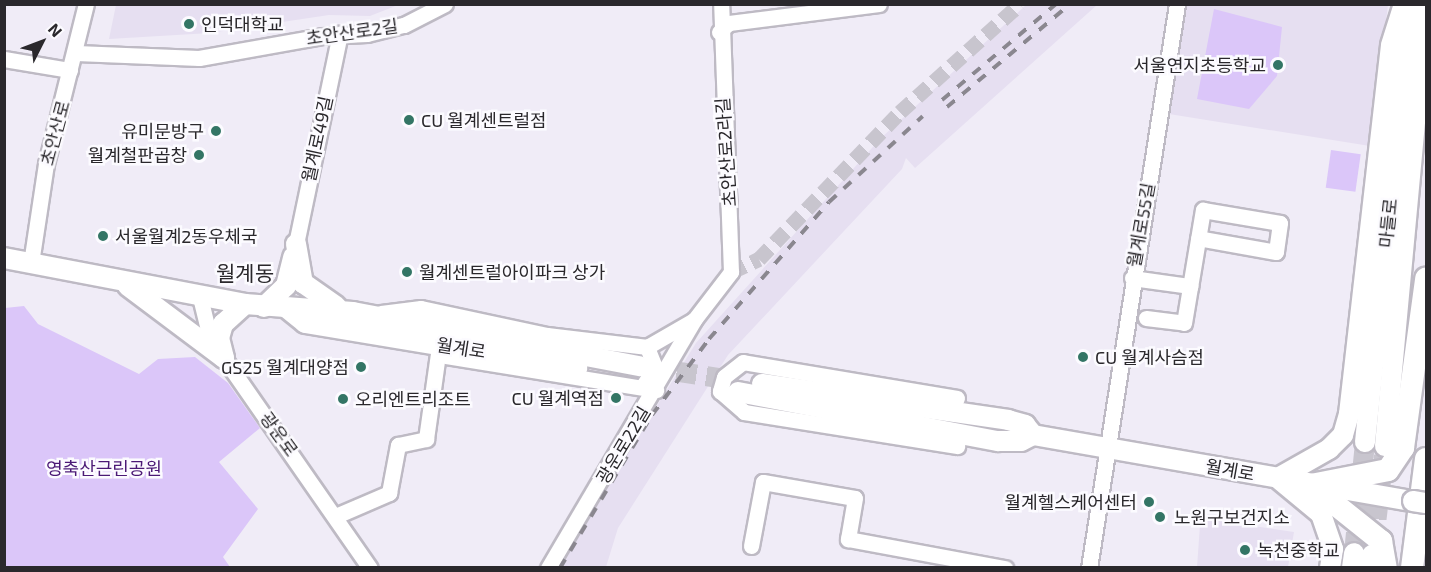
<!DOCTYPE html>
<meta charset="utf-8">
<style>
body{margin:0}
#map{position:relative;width:1431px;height:572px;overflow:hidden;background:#f0ecf7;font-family:"Exo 2","Noto Sans KR",sans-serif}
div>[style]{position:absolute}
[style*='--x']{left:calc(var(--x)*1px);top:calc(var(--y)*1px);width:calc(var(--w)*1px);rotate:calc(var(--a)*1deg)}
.built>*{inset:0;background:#e6dff1}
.green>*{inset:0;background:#dbc6f9;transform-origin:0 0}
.minor-tunnel>*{height:15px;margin-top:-7.5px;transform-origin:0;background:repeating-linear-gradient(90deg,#c8c5ce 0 15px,transparent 0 23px)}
.major-tunnel>*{height:20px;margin-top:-10px;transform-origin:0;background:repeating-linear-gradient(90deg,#c8c5ce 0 20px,transparent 0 30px)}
.roads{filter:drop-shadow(2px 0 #bebac4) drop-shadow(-2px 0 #bebac4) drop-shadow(0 2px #bebac4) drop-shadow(0 -2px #bebac4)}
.minor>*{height:15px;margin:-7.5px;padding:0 7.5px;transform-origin:7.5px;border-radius:7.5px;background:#fff}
.major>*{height:20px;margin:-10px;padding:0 10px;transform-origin:10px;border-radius:10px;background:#fff}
.highway>*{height:22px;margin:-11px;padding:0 11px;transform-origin:11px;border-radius:11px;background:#fff}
.rail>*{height:4px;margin-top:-2px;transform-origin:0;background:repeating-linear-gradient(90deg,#8a878f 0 10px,transparent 0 20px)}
.bridges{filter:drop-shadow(2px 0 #bebac4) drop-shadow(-2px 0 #bebac4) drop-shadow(0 2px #bebac4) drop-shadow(0 -2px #bebac4)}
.major-bridge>*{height:20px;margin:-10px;padding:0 10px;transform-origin:10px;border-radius:10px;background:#fff}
.dots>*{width:16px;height:16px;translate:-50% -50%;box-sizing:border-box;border:3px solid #fcfbff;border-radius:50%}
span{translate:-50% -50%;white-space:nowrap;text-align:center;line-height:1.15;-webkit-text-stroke:5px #fcfbff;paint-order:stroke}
.poi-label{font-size:18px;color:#2a282c}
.left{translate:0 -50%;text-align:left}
.right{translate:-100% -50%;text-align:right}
.street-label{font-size:18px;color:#2a282c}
.park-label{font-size:18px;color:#4b1976}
.quarter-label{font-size:21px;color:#2a282c}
.frame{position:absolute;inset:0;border:6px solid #2a282c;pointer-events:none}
.north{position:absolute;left:12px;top:12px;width:60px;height:60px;-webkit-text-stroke:4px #fcfbff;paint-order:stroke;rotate:48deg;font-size:16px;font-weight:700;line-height:24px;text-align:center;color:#2a282c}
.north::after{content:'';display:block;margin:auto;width:21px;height:27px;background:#2a282c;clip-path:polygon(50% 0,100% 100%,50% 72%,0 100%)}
</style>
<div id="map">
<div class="built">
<div style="clip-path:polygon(116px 5px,398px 5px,370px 16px,329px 15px,210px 33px,109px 39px)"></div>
<div style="clip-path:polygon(1026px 5px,1097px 5px,915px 168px,906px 158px,902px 169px,728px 355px,618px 528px,606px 567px,556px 568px,696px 343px,881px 138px)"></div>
<div style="clip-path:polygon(1187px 5px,1388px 5px,1370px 146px,1169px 114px)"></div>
<div style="clip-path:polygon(1192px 517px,1294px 532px,1288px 567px,1197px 567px,1200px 525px)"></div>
</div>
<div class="green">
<div style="clip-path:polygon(1214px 9px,1282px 27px,1277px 76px,1249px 109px,1197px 99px)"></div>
<div style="left:1331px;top:150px;width:30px;height:38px;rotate:8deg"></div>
<div style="clip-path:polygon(24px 306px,38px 324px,139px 374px,158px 359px,195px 357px,228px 383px,260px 428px,219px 462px,258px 509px,223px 557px,230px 567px,5px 567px,5px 308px)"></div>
</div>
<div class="minor-tunnel">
<div style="--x:731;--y:272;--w:31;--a:-25"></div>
<div style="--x:759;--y:259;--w:204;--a:-46.2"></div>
<div style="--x:900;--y:112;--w:161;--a:-42"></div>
</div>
<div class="major-tunnel">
<div style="--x:647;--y:367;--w:93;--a:8.7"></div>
<div style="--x:1373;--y:549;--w:94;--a:-83.3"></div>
<div style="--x:1354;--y:553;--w:112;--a:-84.3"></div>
</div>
<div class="roads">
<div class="minor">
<div style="--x:719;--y:32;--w:13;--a:-42"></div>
<div style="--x:729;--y:23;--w:151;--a:-7.2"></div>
<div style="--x:76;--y:53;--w:123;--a:2.3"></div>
<div style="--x:199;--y:58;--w:125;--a:-10.1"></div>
<div style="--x:322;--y:36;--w:45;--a:-2.5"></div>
<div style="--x:367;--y:34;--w:38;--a:-14"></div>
<div style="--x:404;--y:25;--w:46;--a:-27.1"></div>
<div style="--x:4;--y:59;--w:67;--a:9.5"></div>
<div style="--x:296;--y:244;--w:215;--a:-78.2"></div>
<div style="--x:31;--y:263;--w:100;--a:-81.4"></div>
<div style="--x:46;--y:164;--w:165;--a:-76"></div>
<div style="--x:1132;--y:278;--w:59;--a:7.9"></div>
<div style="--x:200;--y:297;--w:42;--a:76.3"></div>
<div style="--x:210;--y:338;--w:280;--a:55.2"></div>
<div style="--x:381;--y:313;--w:40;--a:-7.1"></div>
<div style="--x:421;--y:308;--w:129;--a:12.1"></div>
<div style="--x:547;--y:335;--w:101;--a:6.8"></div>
<div style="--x:647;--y:347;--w:54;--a:-29.9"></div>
<div style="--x:1146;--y:318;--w:38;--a:7"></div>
<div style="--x:1184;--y:323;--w:115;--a:-80.5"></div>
<div style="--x:1203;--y:210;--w:78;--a:9.6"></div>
<div style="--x:1280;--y:223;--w:29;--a:98"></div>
<div style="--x:1276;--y:252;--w:79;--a:-169.8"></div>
<div style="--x:446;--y:356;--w:213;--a:9.2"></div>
<div style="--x:644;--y:384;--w:20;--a:-57"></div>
<div style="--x:655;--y:367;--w:22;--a:-112"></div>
<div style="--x:957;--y:398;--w:217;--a:-170.5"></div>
<div style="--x:743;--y:362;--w:24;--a:142"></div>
<div style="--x:724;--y:377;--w:15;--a:106"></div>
<div style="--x:720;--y:391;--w:32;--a:41"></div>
<div style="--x:744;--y:412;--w:216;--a:9.1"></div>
<div style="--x:338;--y:515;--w:56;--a:-23.3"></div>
<div style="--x:389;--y:493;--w:49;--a:-79.4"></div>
<div style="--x:398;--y:445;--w:29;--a:-12"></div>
<div style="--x:426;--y:439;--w:86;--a:-82"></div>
<div style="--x:751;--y:546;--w:65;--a:-79.4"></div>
<div style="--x:763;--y:482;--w:93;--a:9.9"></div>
<div style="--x:855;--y:498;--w:42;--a:99.7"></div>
<div style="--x:848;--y:539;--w:160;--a:10.5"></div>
<div style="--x:548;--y:568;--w:288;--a:-59.5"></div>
<div style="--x:694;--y:320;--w:61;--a:-52.4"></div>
<div style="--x:731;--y:272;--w:268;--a:-92.1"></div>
<div style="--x:1089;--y:568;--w:571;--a:-81.13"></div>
</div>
<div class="major">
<div style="--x:296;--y:244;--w:40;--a:80"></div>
<div style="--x:303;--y:283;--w:40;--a:34.9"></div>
<div style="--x:4;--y:258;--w:245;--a:10.8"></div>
<div style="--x:245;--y:304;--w:108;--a:4.2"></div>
<div style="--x:353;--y:312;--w:292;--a:10.7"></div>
<div style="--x:128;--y:286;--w:120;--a:36.9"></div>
<div style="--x:264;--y:307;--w:30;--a:-44"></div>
<div style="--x:286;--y:286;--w:30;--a:-76"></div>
<div style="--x:288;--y:309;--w:22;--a:39"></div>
<div style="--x:305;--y:323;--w:276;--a:9.4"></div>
<div style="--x:224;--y:358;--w:21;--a:-104"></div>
<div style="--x:219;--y:338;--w:15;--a:-74"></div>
<div style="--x:223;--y:324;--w:30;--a:-42"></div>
<div style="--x:762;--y:384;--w:249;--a:8.3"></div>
<div style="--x:1008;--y:420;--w:18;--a:16"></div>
<div style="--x:1025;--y:425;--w:13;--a:51"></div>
<div style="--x:738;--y:392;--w:265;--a:10.7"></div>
<div style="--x:998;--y:441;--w:23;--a:0"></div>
<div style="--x:1021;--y:441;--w:13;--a:-27"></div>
<div style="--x:1033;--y:435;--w:386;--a:9.9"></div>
<div style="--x:1365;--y:442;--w:431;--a:-84"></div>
<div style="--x:1385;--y:446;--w:440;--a:-84.7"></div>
<div style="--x:1278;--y:478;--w:59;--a:-29.6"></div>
<div style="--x:1329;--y:449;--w:20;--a:-45"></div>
<div style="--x:1343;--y:435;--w:22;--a:-74"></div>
<div style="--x:1349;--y:414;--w:371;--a:-83.5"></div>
<div style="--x:1391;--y:45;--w:43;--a:-72.4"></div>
<div style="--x:1280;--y:480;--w:53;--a:39.7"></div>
<div style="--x:1321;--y:514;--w:37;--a:71"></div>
<div style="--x:1333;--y:549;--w:19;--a:99"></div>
<div style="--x:1352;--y:568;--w:15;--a:-82"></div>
<div style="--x:1371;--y:568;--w:13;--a:-86"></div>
</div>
<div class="highway">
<div style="--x:1311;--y:485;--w:78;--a:-11"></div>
<div style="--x:1388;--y:470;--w:27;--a:-56"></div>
<div style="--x:1403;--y:448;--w:171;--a:-82.2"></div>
<div style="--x:1311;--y:485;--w:90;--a:38.7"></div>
<div style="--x:1381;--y:541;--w:27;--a:80"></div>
<div style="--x:1412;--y:568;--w:110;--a:-82.7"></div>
</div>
</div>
<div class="rail">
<div style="--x:942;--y:100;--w:149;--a:-40.1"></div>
<div style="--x:947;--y:107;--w:160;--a:-39.9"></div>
<div style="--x:560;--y:568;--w:179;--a:-59"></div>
<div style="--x:652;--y:415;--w:95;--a:-53.1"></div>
<div style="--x:709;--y:339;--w:182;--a:-48.8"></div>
<div style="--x:829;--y:202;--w:127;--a:-42.5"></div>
</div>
<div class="bridges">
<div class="major-bridge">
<div style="--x:1413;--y:501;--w:13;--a:9"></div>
</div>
</div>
<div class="dots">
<div style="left:189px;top:24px;background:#337565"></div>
<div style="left:1278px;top:65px;background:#337565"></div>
<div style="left:409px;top:120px;background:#337565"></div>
<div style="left:216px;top:131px;background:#337565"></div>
<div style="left:199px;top:155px;background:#337565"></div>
<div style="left:103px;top:236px;background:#337565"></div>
<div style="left:407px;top:272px;background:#337565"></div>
<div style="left:1083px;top:357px;background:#337565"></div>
<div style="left:361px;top:367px;background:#337565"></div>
<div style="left:616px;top:398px;background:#337565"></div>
<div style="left:343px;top:399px;background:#337565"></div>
<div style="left:1149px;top:502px;background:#337565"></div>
<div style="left:1160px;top:517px;background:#337565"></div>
<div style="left:1245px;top:550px;background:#337565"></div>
</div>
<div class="poi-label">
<span class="left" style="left:201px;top:24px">인덕대학교</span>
<span class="right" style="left:1266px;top:65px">서울연지초등학교</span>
<span class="left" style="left:421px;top:120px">CU 월계센트럴점</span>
<span class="right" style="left:204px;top:131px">유미문방구</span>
<span class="right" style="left:187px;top:155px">월계철판곱창</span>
<span class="left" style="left:115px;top:236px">서울월계2동우체국</span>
<span class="left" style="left:419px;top:272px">월계센트럴아이파크 상가</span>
<span class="left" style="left:1095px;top:357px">CU 월계사슴점</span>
<span class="right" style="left:349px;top:367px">GS25 월계대양점</span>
<span class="right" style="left:604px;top:398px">CU 월계역점</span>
<span class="left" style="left:355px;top:399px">오리엔트리조트</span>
<span class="right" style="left:1137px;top:502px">월계헬스케어센터</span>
<span class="left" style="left:1174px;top:517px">노원구보건지소</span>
<span class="left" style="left:1257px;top:550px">녹천중학교</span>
</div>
<div class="street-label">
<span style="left:352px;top:32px;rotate:-8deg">초안산로2길</span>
<span style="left:55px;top:133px;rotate:-75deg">초안산로</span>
<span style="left:317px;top:139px;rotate:-78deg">월계로49길</span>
<span style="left:726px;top:152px;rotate:-94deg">초안산로2라길</span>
<span style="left:1388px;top:223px;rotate:-84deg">마들로</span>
<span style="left:1141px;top:225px;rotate:-80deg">월계로55길</span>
<span style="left:461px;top:348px;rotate:9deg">월계로</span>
<span style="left:279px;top:434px;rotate:54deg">광운로</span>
<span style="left:623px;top:445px;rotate:-59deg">광운로22길</span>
<span style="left:1230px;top:470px;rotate:10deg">월계로</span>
</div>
<div class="park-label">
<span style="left:104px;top:468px">영축산근린공원</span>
</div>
<div class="quarter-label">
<span style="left:245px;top:273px">월계동</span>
</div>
<div class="frame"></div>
<div class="north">N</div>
</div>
